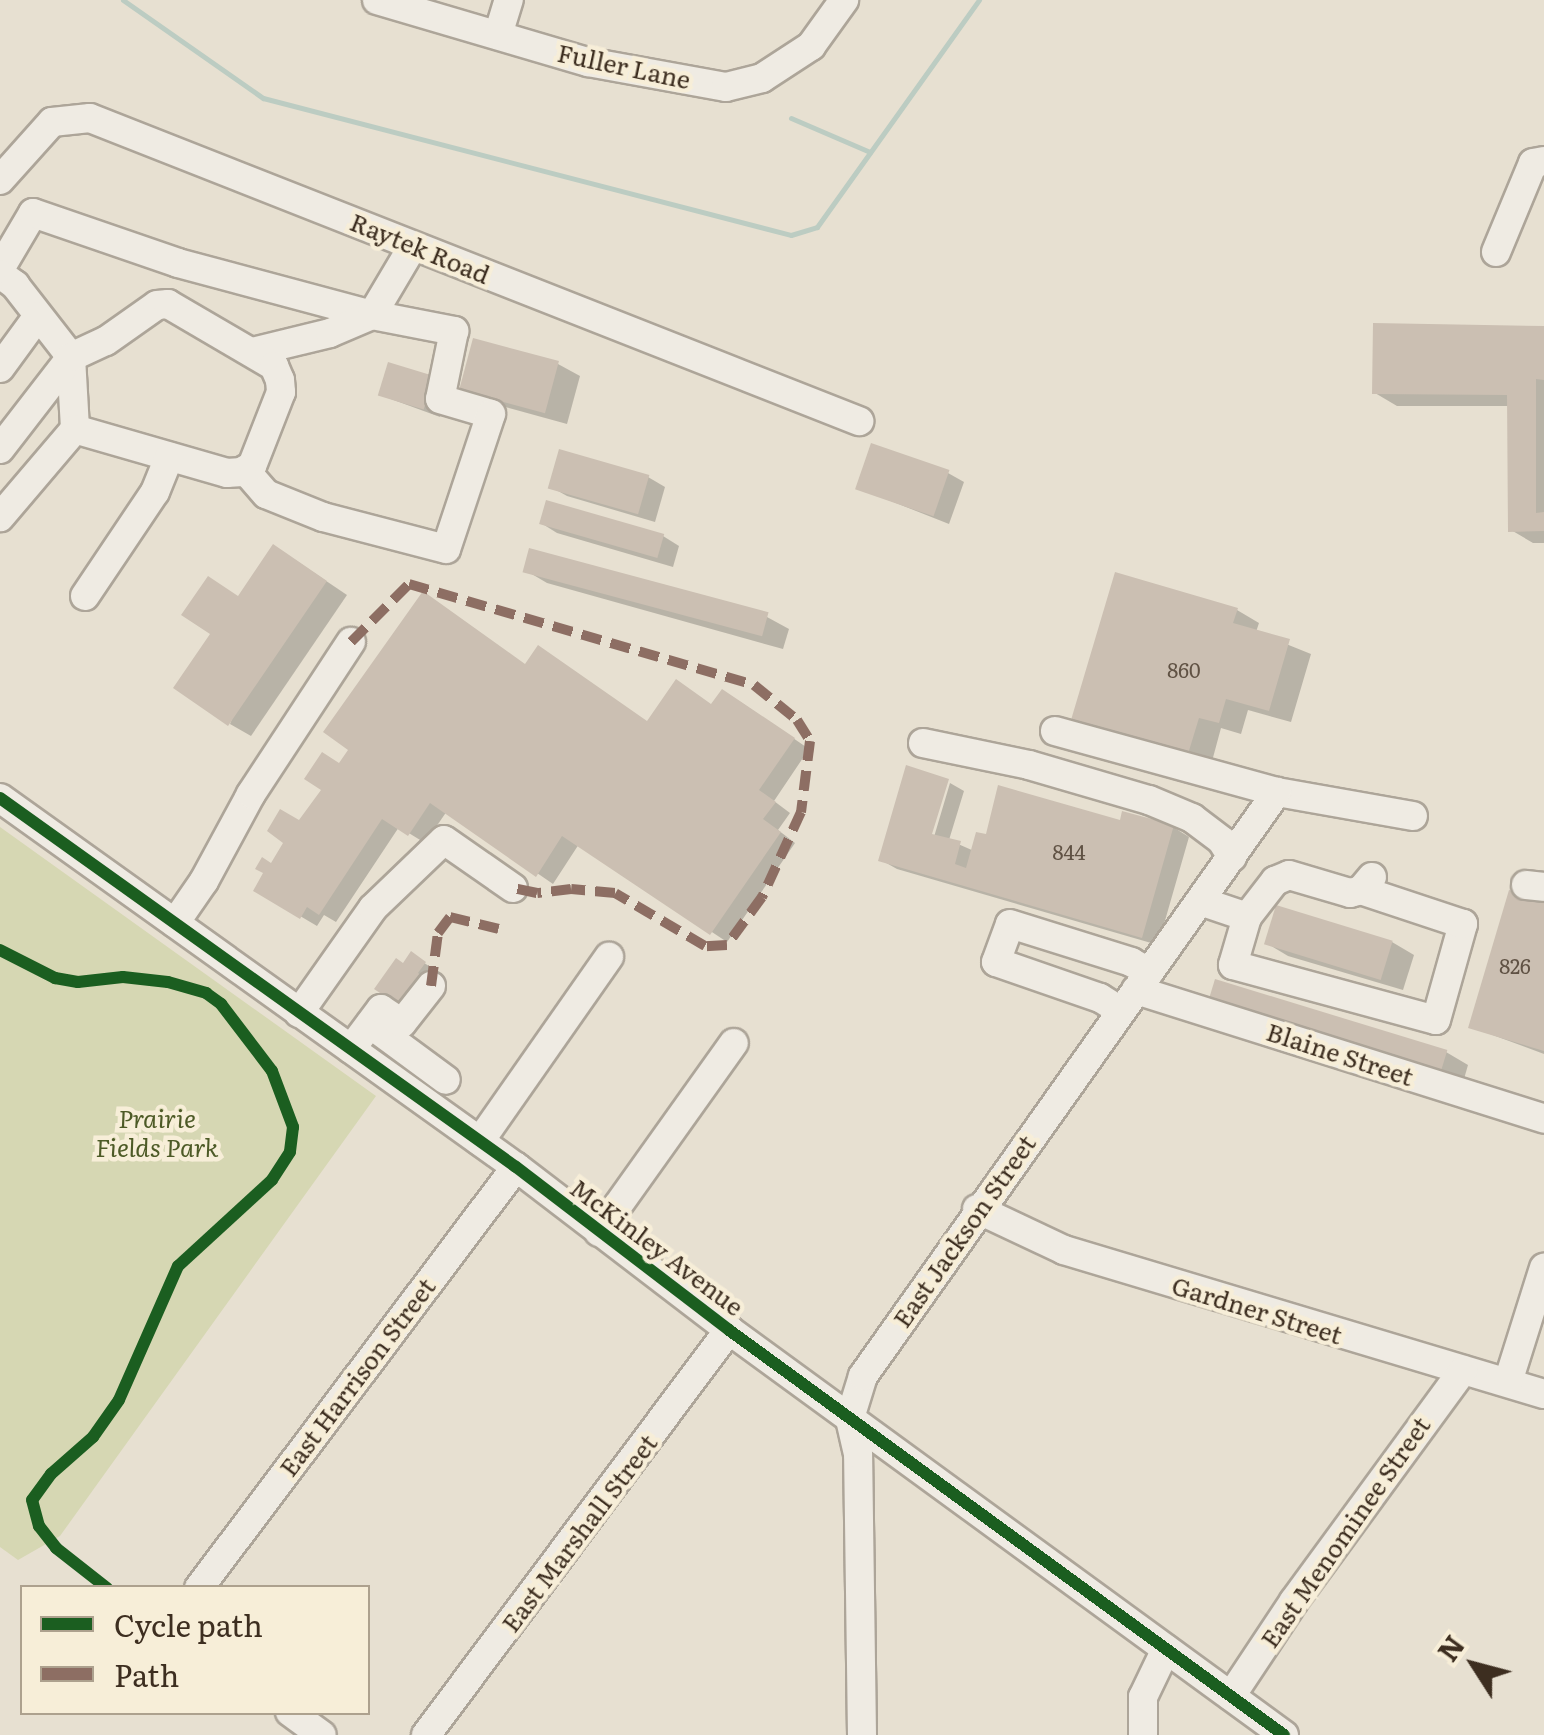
<!DOCTYPE html>
<style>
body{margin:0}
#map{position:relative;width:1544px;height:1735px;overflow:hidden;background:#e7e0d1;font-family:Literata,serif}
div>[style]{position:absolute}
[style*='--x']{left:calc(var(--x)*1px);top:calc(var(--y)*1px);width:calc(var(--w)*1px);rotate:calc(var(--a)*1deg)}
.green>*{inset:0;background:#d6d7b3}
.shadow>*{inset:0;background:#0003;transform-origin:0 0}
.stream>*{height:5px;margin:-2.5px;padding:0 2.5px;transform-origin:2.5px;border-radius:2.5px;background:#bcccc2}
.building>*{inset:0;background:#cbbfb2;transform-origin:0 0}
.roads{filter:drop-shadow(2px 0 #ada599) drop-shadow(-2px 0 #ada599) drop-shadow(0 2px #ada599) drop-shadow(0 -2px #ada599)}
.minor>*{height:28px;margin:-14px;padding:0 14px;transform-origin:14px;border-radius:14px;background:#efebe3}
.quiet>*{height:10px;margin-top:-5px;transform-origin:0;background:repeating-linear-gradient(90deg,#8d6e63 0 20px,transparent 0 30px)}
.cycleway>*{height:12px;margin:-6px;padding:0 6px;transform-origin:6px;border-radius:6px;background:#1b5e20}
span{translate:-50% -50%;white-space:nowrap;text-align:center;line-height:1.15;-webkit-text-stroke:9px #f7eed8;paint-order:stroke}
.number-label{font-size:20px;color:#605244}
.number-label span{-webkit-text-stroke-width:0}
.street-label{font-size:25px;color:#3d2e20}
.park-label{font-size:25px;color:#4d5a26;font-style:italic}
.legend{position:absolute;left:20px;top:1585px;width:350px;height:130px;box-sizing:border-box;background:#f7eed8;border:2px solid #ada18e;margin:0;padding:12px 18px;list-style:none;font-size:30px;color:#3d2e20}
.legend li{display:flex;align-items:center;gap:20px;height:50px}
.legend b{width:50px;border:2px solid #ada18e}
.north{position:absolute;left:1424px;top:1615px;width:100px;height:100px;-webkit-text-stroke:8px #f7eed8;paint-order:stroke;rotate:306deg;font-size:28px;font-weight:700;line-height:40px;text-align:center;color:#3d2e20}
.north::after{content:'';display:block;margin:auto;width:35px;height:45px;background:#3d2e20;clip-path:polygon(50% 0,100% 100%,50% 72%,0 100%)}
</style>
<div id="map">
<div class="green">
<div style="clip-path:polygon(0 827px,376px 1096px,60px 1536px,18px 1560px,0 1547px)"></div>
</div>
<div class="shadow">
<div style="clip-path:polygon(1544px 329px,1544px 543px,1533px 543px,1511px 530px,1510px 406px,1397px 406px,1375px 393px)"></div>
<div style="clip-path:polygon(558px 364px,580px 376px,567px 424px,484px 401px,462px 389px)"></div>
<div style="clip-path:polygon(449px 388px,440px 417px,380px 395px)"></div>
<div style="clip-path:polygon(561px 453px,648px 477px,665px 487px,655px 522px,567px 496px,551px 487px)"></div>
<div style="clip-path:polygon(948px 473px,964px 482px,949px 524px,858px 488px)"></div>
<div style="clip-path:polygon(541px 523px,663px 536px,679px 546px,673px 567px,557px 533px)"></div>
<div style="clip-path:polygon(295px 560px,347px 595px,251px 736px,230px 724px)"></div>
<div style="clip-path:polygon(525px 570px,767px 617px,789px 629px,783px 649px,547px 583px)"></div>
<div style="clip-path:polygon(1237px 610px,1259px 623px,1256px 632px,1311px 654px,1291px 722px,1248px 710px,1241px 734px,1221px 728px,1211px 765px,1096px 731px,1074px 719px)"></div>
<div style="clip-path:polygon(527px 665px,649px 723px,739px 701px,809px 749px,774px 801px,790px 813px,778px 830px,795px 843px,727px 942px,579px 844px,553px 884px,447px 811px,425px 843px,399px 827px,336px 922px,324px 915px,317px 926px,256px 890px,340px 765px)"></div>
<div style="clip-path:polygon(950px 783px,964px 791px,949px 840px,974px 851px,1122px 823px,1173px 827px,1189px 837px,1158px 945px,897px 869px,881px 860px,931px 847px)"></div>
<div style="clip-path:polygon(1544px 904px,1544px 1054px,1471px 1027px)"></div>
<div style="clip-path:polygon(1392px 942px,1414px 955px,1403px 990px,1288px 956px,1266px 943px)"></div>
<div style="left:412px;top:955px;width:33px;height:14px;rotate:33deg"></div>
<div style="clip-path:polygon(1233px 1014px,1446px 1052px,1468px 1065px,1462px 1086px)"></div>
</div>
<div class="stream">
<div style="--x:123;--y:0;--w:171;--a:35"></div>
<div style="--x:263;--y:98;--w:545;--a:14.55"></div>
<div style="--x:791;--y:235;--w:27;--a:-17"></div>
<div style="--x:817;--y:227;--w:279;--a:-54.5"></div>
<div style="--x:791;--y:118;--w:86;--a:23.3"></div>
</div>
<div class="building">
<div style="clip-path:polygon(1373px 323px,1544px 326px,1544px 380px,1536px 379px,1536px 513px,1544px 512px,1544px 531px,1508px 532px,1507px 395px,1372px 394px)"></div>
<div style="left:473px;top:338px;width:89px;height:54px;rotate:15deg"></div>
<div style="left:388px;top:362px;width:48px;height:35px;rotate:17deg"></div>
<div style="left:871px;top:443px;width:83px;height:49px;rotate:19deg"></div>
<div style="left:559px;top:449px;width:94px;height:41px;rotate:16deg"></div>
<div style="left:546px;top:500px;width:123px;height:25px;rotate:16deg"></div>
<div style="clip-path:polygon(273px 544px,327px 581px,228px 726px,173px 688px,210px 634px,181px 615px,208px 576px,238px 596px)"></div>
<div style="left:529px;top:548px;width:248px;height:25px;rotate:15deg"></div>
<div style="clip-path:polygon(1115px 572px,1238px 608px,1233px 623px,1290px 639px,1269px 711px,1226px 699px,1219px 723px,1199px 718px,1188px 754px,1071px 720px)"></div>
<div style="clip-path:polygon(423px 591px,525px 664px,538px 645px,647px 721px,676px 679px,711px 704px,722px 689px,795px 738px,759px 790px,776px 802px,763px 819px,781px 832px,710px 935px,562px 836px,536px 877px,430px 803px,408px 836px,382px 819px,319px 915px,307px 907px,300px 919px,253px 891px,263px 873px,255px 869px,262px 857px,271px 863px,283px 843px,267px 831px,280px 809px,299px 820px,321px 790px,304px 779px,322px 752px,339px 763px,348px 750px,323px 732px)"></div>
<div style="clip-path:polygon(906px 765px,949px 779px,932px 834px,961px 841px,955px 864px,966px 868px,976px 832px,986px 834px,998px 785px,1120px 820px,1122px 811px,1174px 825px,1142px 938px,878px 861px)"></div>
<div style="clip-path:polygon(1509px 890px,1544px 902px,1544px 1051px,1468px 1028px)"></div>
<div style="left:1276px;top:905px;width:122px;height:41px;rotate:17deg"></div>
<div style="clip-path:polygon(411px 951px,426px 962px,418px 973px,425px 978px,404px 1009px,374px 989px,396px 958px,403px 963px)"></div>
<div style="left:1215px;top:979px;width:243px;height:25px;rotate:17deg"></div>
</div>
<div class="roads">
<div class="minor">
<div style="--x:377;--y:0;--w:220;--a:16.4"></div>
<div style="--x:588;--y:62;--w:140;--a:10.3"></div>
<div style="--x:726;--y:87;--w:37;--a:-14"></div>
<div style="--x:762;--y:78;--w:59;--a:-33.1"></div>
<div style="--x:811;--y:46;--w:57;--a:-54.3"></div>
<div style="--x:498;--y:35;--w:37;--a:-73"></div>
<div style="--x:0;--y:180;--w:78;--a:-48.1"></div>
<div style="--x:52;--y:122;--w:38;--a:-6"></div>
<div style="--x:90;--y:118;--w:827;--a:21.51"></div>
<div style="--x:1496;--y:252;--w:96;--a:-67.4"></div>
<div style="--x:1533;--y:163;--w:11;--a:-10"></div>
<div style="--x:0;--y:269;--w:65;--a:-59.5"></div>
<div style="--x:33;--y:213;--w:153;--a:19"></div>
<div style="--x:178;--y:263;--w:201;--a:15"></div>
<div style="--x:372;--y:315;--w:84;--a:11"></div>
<div style="--x:454;--y:331;--w:69;--a:101.6"></div>
<div style="--x:440;--y:399;--w:53;--a:16.4"></div>
<div style="--x:491;--y:414;--w:142;--a:108.4"></div>
<div style="--x:446;--y:549;--w:127;--a:-165.4"></div>
<div style="--x:323;--y:517;--w:61;--a:-158"></div>
<div style="--x:266;--y:494;--w:32;--a:-131"></div>
<div style="--x:0;--y:274;--w:19;--a:36"></div>
<div style="--x:15;--y:285;--w:91;--a:52.1"></div>
<div style="--x:71;--y:357;--w:72;--a:86.8"></div>
<div style="--x:75;--y:429;--w:116;--a:130.4"></div>
<div style="--x:252;--y:352;--w:80;--a:-13.7"></div>
<div style="--x:330;--y:333;--w:46;--a:-23.2"></div>
<div style="--x:372;--y:315;--w:80;--a:-59.3"></div>
<div style="--x:0;--y:368;--w:64;--a:-53.8"></div>
<div style="--x:0;--y:449;--w:116;--a:-52.3"></div>
<div style="--x:71;--y:357;--w:38;--a:-25"></div>
<div style="--x:106;--y:341;--w:62;--a:-35.2"></div>
<div style="--x:157;--y:305;--w:11;--a:-5"></div>
<div style="--x:168;--y:304;--w:123;--a:30.3"></div>
<div style="--x:274;--y:366;--w:15;--a:67"></div>
<div style="--x:280;--y:380;--w:12;--a:85"></div>
<div style="--x:281;--y:392;--w:79;--a:111.4"></div>
<div style="--x:252;--y:466;--w:12;--a:149"></div>
<div style="--x:242;--y:472;--w:15;--a:176"></div>
<div style="--x:227;--y:473;--w:158;--a:-163.9"></div>
<div style="--x:85;--y:596;--w:125;--a:-56.1"></div>
<div style="--x:155;--y:492;--w:38;--a:-68"></div>
<div style="--x:1055;--y:731;--w:230;--a:15.4"></div>
<div style="--x:1277;--y:792;--w:138;--a:10"></div>
<div style="--x:923;--y:743;--w:108;--a:11.7"></div>
<div style="--x:1029;--y:765;--w:125;--a:16.3"></div>
<div style="--x:1149;--y:800;--w:47;--a:22.7"></div>
<div style="--x:1192;--y:818;--w:38;--a:37"></div>
<div style="--x:1222;--y:841;--w:19;--a:58"></div>
<div style="--x:0;--y:798;--w:634;--a:35.57"></div>
<div style="--x:516;--y:1167;--w:268;--a:37.4"></div>
<div style="--x:729;--y:1330;--w:687;--a:36.12"></div>
<div style="--x:1526;--y:885;--w:18;--a:6"></div>
<div style="--x:1200;--y:901;--w:50;--a:18.8"></div>
<div style="--x:1247;--y:917;--w:46;--a:-52.1"></div>
<div style="--x:1275;--y:881;--w:15;--a:-23"></div>
<div style="--x:1289;--y:875;--w:64;--a:16.4"></div>
<div style="--x:1350;--y:893;--w:11;--a:-15"></div>
<div style="--x:1361;--y:890;--w:17;--a:-50"></div>
<div style="--x:1247;--y:917;--w:50;--a:106.3"></div>
<div style="--x:1233;--y:965;--w:210;--a:15.2"></div>
<div style="--x:1436;--y:1020;--w:100;--a:-74.3"></div>
<div style="--x:1463;--y:924;--w:108;--a:-161.6"></div>
<div style="--x:175;--y:923;--w:51;--a:-55.4"></div>
<div style="--x:204;--y:881;--w:99;--a:-61.6"></div>
<div style="--x:251;--y:794;--w:182;--a:-56.7"></div>
<div style="--x:1136;--y:990;--w:428;--a:17.5"></div>
<div style="--x:1121;--y:1011;--w:25;--a:-148"></div>
<div style="--x:1100;--y:998;--w:110;--a:-160.9"></div>
<div style="--x:996;--y:962;--w:40;--a:-69.8"></div>
<div style="--x:1010;--y:924;--w:127;--a:17.4"></div>
<div style="--x:1131;--y:962;--w:21;--a:29"></div>
<div style="--x:299;--y:1013;--w:128;--a:-54.8"></div>
<div style="--x:373;--y:908;--w:98;--a:-43.8"></div>
<div style="--x:444;--y:840;--w:84;--a:34.8"></div>
<div style="--x:370;--y:1024;--w:94;--a:36.4"></div>
<div style="--x:351;--y:1049;--w:50;--a:-53.1"></div>
<div style="--x:381;--y:1009;--w:25;--a:34"></div>
<div style="--x:402;--y:1023;--w:47;--a:-51.9"></div>
<div style="--x:480;--y:1141;--w:225;--a:-55"></div>
<div style="--x:977;--y:1209;--w:96;--a:25.2"></div>
<div style="--x:1064;--y:1250;--w:501;--a:16.7"></div>
<div style="--x:599;--y:1232;--w:232;--a:-54.5"></div>
<div style="--x:1508;--y:1382;--w:120;--a:-72.5"></div>
<div style="--x:199;--y:1588;--w:527;--a:-53.02"></div>
<div style="--x:1231;--y:1696;--w:114;--a:-56.4"></div>
<div style="--x:1294;--y:1601;--w:286;--a:-53.8"></div>
<div style="--x:290;--y:1712;--w:39;--a:36"></div>
<div style="--x:426;--y:1735;--w:506;--a:-53.2"></div>
<div style="--x:862;--y:1735;--w:281;--a:-90.8"></div>
<div style="--x:858;--y:1454;--w:37;--a:-103"></div>
<div style="--x:850;--y:1418;--w:44;--a:-72.8"></div>
<div style="--x:863;--y:1376;--w:716;--a:-54.67"></div>
<div style="--x:1143;--y:1735;--w:38;--a:-90"></div>
<div style="--x:1143;--y:1697;--w:53;--a:-64.4"></div>
</div>
</div>
<div class="quiet">
<div style="--x:351;--y:642;--w:82;--a:-45"></div>
<div style="--x:409;--y:584;--w:359;--a:16.3"></div>
<div style="--x:754;--y:685;--w:55;--a:39.1"></div>
<div style="--x:797;--y:720;--w:25;--a:58"></div>
<div style="--x:810;--y:741;--w:72;--a:97.2"></div>
<div style="--x:801;--y:812;--w:94;--a:114.6"></div>
<div style="--x:762;--y:897;--w:59;--a:126.1"></div>
<div style="--x:727;--y:945;--w:22;--a:177"></div>
<div style="--x:705;--y:946;--w:104;--a:-149.5"></div>
<div style="--x:615;--y:893;--w:44;--a:-174.8"></div>
<div style="--x:571;--y:889;--w:34;--a:173"></div>
<div style="--x:537;--y:893;--w:25;--a:-168"></div>
<div style="--x:431;--y:986;--w:53;--a:-82.5"></div>
<div style="--x:438;--y:933;--w:20;--a:-53"></div>
<div style="--x:450;--y:917;--w:50;--a:13.8"></div>
</div>
<div class="cycleway">
<div style="--x:0;--y:798;--w:634;--a:35.57"></div>
<div style="--x:516;--y:1167;--w:268;--a:37.4"></div>
<div style="--x:729;--y:1330;--w:687;--a:36.12"></div>
<div style="--x:0;--y:950;--w:62;--a:27"></div>
<div style="--x:55;--y:978;--w:23;--a:10"></div>
<div style="--x:78;--y:982;--w:45;--a:-6.3"></div>
<div style="--x:123;--y:977;--w:45;--a:6.3"></div>
<div style="--x:168;--y:982;--w:40;--a:16"></div>
<div style="--x:206;--y:993;--w:19;--a:36"></div>
<div style="--x:221;--y:1004;--w:84;--a:52.7"></div>
<div style="--x:272;--y:1071;--w:60;--a:69.4"></div>
<div style="--x:293;--y:1127;--w:25;--a:97"></div>
<div style="--x:290;--y:1152;--w:33;--a:123"></div>
<div style="--x:272;--y:1180;--w:127;--a:137.5"></div>
<div style="--x:178;--y:1266;--w:146;--a:113.8"></div>
<div style="--x:119;--y:1400;--w:45;--a:125.1"></div>
<div style="--x:93;--y:1437;--w:56;--a:138.6"></div>
<div style="--x:51;--y:1474;--w:32;--a:126"></div>
<div style="--x:32;--y:1500;--w:27;--a:75"></div>
<div style="--x:39;--y:1526;--w:28;--a:52"></div>
<div style="--x:56;--y:1548;--w:65;--a:38.1"></div>
</div>
<div class="number-label">
<span style="left:1184px;top:669px">860</span>
<span style="left:1069px;top:851px">844</span>
<span style="left:1515px;top:965px">826</span>
</div>
<div class="street-label">
<span style="left:624px;top:66px;rotate:12deg">Fuller Lane</span>
<span style="left:420px;top:248px;rotate:22deg">Raytek Road</span>
<span style="left:1340px;top:1054px;rotate:18deg">Blaine Street</span>
<span style="left:964px;top:1231px;rotate:-55deg">East Jackson Street</span>
<span style="left:657px;top:1247px;rotate:37deg">McKinley Avenue</span>
<span style="left:1257px;top:1310px;rotate:17deg">Gardner Street</span>
<span style="left:357px;top:1377px;rotate:-53deg">East Harrison Street</span>
<span style="left:1345px;top:1532px;rotate:-55deg">East Menominee Street</span>
<span style="left:579px;top:1533px;rotate:-53deg">East Marshall Street</span>
</div>
<div class="park-label">
<span style="left:157px;top:1133px">Prairie<br>Fields Park</span>
</div>
<ul class="legend">
<li><b style="height:12px;background:#1b5e20"></b>Cycle path</li>
<li><b style="height:12px;background:#8d6e63"></b>Path</li>
</ul>
<div class="north">N</div>
</div>
